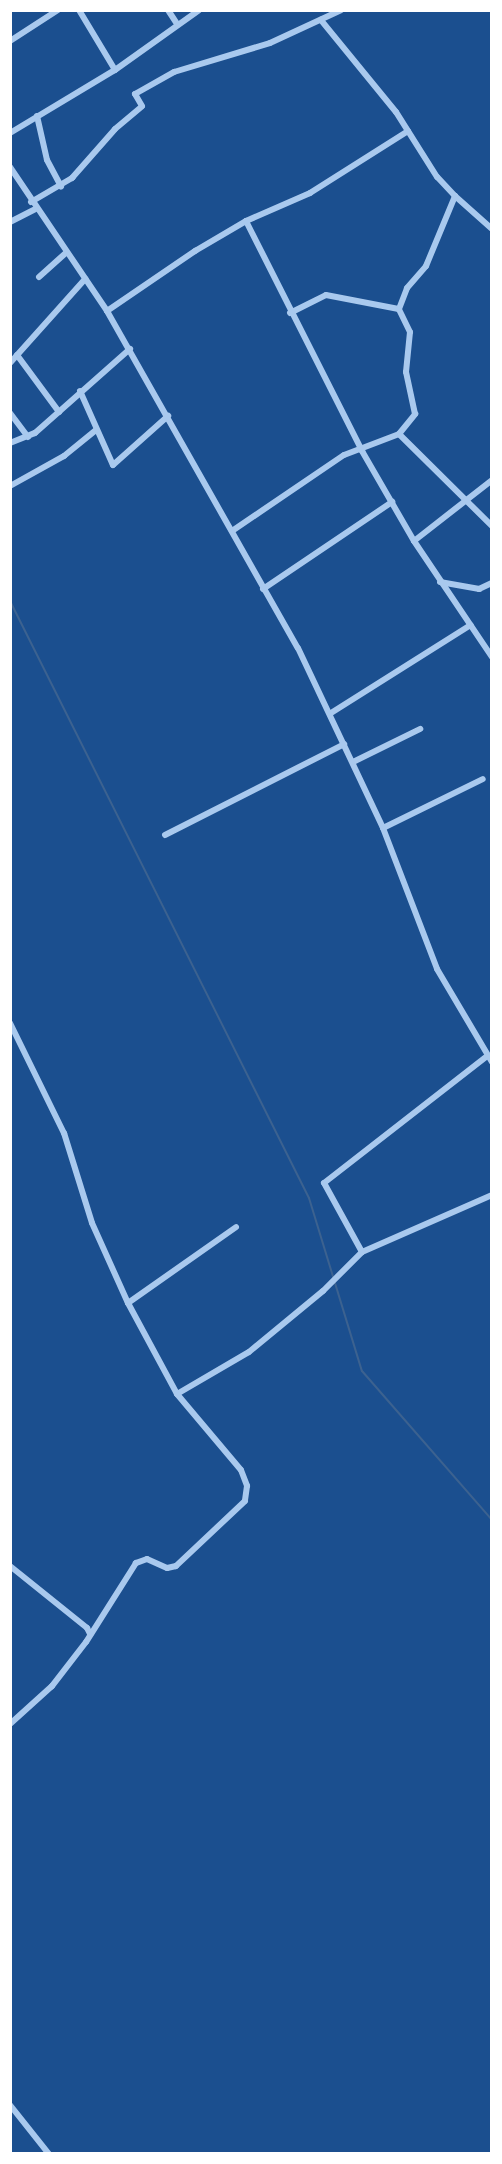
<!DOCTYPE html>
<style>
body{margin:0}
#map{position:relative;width:502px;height:2164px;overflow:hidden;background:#1b4f8f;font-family:Karla,sans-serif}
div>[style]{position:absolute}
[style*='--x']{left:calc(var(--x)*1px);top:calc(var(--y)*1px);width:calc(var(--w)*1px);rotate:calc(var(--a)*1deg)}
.stream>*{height:2px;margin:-1px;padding:0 1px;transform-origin:1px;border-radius:1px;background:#3c6290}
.street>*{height:6px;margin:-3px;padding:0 3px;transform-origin:3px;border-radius:3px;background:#a9c9ee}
span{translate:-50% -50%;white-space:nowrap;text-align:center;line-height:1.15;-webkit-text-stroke:4.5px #1b4f8f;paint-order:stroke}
.frame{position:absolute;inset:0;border:12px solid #fff;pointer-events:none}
</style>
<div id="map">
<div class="stream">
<div style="--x:10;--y:601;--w:668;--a:63.4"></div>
<div style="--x:309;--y:1198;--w:181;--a:73"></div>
<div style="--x:362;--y:1371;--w:198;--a:48.9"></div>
</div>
<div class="street">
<div style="--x:79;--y:10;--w:70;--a:59"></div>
<div style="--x:168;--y:10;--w:17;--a:57"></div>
<div style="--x:10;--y:41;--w:57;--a:-32.9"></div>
<div style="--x:37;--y:116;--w:45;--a:77.2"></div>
<div style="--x:47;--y:160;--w:30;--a:62"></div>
<div style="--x:10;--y:133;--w:122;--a:-31"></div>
<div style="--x:115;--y:70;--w:103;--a:-35.5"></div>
<div style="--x:10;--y:167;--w:174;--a:56"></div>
<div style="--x:107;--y:311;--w:387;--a:60.5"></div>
<div style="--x:298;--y:648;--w:199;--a:64.7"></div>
<div style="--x:383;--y:828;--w:151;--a:69"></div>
<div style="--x:437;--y:969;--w:108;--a:59.4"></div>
<div style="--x:455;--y:196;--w:50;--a:41.7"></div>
<div style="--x:31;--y:202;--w:48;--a:-30.3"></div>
<div style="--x:72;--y:178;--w:65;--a:-48.7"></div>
<div style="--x:115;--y:129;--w:35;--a:-40"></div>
<div style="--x:142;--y:106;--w:14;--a:-120"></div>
<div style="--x:135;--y:94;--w:45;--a:-29.4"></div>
<div style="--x:174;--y:72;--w:100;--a:-16.8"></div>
<div style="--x:270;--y:43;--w:78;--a:-24.9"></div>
<div style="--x:246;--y:221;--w:258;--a:63.2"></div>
<div style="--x:362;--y:451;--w:104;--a:60"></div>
<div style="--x:414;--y:541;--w:140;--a:56.1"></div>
<div style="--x:10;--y:222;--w:28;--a:-27"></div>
<div style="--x:39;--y:277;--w:36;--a:-42"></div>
<div style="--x:107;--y:311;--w:107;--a:-34.3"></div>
<div style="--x:195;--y:251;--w:59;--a:-30.5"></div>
<div style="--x:246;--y:221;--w:70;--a:-23.6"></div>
<div style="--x:310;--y:193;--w:116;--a:-32.3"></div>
<div style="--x:290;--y:313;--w:40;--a:-26.6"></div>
<div style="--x:326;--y:295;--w:74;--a:10.9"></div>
<div style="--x:399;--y:309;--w:22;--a:-69"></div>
<div style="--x:407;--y:288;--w:29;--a:-49"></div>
<div style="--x:426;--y:266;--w:76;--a:-67.5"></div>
<div style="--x:455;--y:196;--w:26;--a:-133"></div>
<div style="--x:437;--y:177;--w:77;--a:-122.2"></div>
<div style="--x:396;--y:112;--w:119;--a:-129.2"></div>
<div style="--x:17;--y:355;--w:71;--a:53.6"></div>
<div style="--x:10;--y:363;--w:113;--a:-48.2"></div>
<div style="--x:80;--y:391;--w:81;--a:66"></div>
<div style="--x:113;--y:465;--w:74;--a:-41.7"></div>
<div style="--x:10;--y:413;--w:30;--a:53"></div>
<div style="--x:399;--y:434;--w:26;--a:-51"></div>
<div style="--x:415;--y:414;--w:43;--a:-102.1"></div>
<div style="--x:406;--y:372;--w:40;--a:-84.3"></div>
<div style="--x:410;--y:332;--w:25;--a:-116"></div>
<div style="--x:10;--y:443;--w:27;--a:-22"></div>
<div style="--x:35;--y:433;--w:127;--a:-41.5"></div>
<div style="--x:10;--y:486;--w:62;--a:-29.1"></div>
<div style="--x:64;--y:456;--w:41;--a:-39.1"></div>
<div style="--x:232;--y:531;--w:135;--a:-34.2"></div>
<div style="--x:344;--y:455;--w:59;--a:-20.9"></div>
<div style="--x:399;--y:434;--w:131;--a:44.7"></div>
<div style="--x:414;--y:541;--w:99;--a:-38"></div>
<div style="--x:440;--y:582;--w:40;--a:10"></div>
<div style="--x:479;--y:589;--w:14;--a:-25"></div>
<div style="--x:263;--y:589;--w:156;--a:-34"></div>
<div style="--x:331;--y:713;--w:165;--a:-32.2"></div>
<div style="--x:353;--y:762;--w:75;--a:-26.2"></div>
<div style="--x:383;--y:828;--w:111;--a:-26.1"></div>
<div style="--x:165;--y:835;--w:201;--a:-26.9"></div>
<div style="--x:10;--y:1023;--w:123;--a:63.9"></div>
<div style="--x:64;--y:1133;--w:94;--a:72.7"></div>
<div style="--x:92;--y:1223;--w:88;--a:65.8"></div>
<div style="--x:128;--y:1303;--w:103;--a:61.7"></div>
<div style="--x:177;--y:1394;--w:99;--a:49.9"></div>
<div style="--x:241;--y:1470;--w:17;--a:69"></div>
<div style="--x:247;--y:1486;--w:15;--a:98"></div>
<div style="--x:245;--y:1501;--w:95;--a:136.7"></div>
<div style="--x:176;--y:1566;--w:9;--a:167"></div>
<div style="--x:167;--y:1568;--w:22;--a:-156"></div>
<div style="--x:147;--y:1559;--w:12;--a:160"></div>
<div style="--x:136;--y:1563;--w:93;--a:122.3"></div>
<div style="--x:86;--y:1642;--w:56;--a:127.7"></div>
<div style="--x:52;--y:1686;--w:57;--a:137.9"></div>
<div style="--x:362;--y:1252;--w:142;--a:-23.7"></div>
<div style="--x:128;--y:1303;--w:132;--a:-35.1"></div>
<div style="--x:177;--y:1394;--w:83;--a:-30.3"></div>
<div style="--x:249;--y:1352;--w:96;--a:-39.5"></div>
<div style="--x:323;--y:1291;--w:55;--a:-45"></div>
<div style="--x:362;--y:1252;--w:79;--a:-118.8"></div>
<div style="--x:324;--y:1183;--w:207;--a:-37.9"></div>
<div style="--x:10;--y:1566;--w:99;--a:38.8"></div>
<div style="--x:87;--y:1628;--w:7;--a:63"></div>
<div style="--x:10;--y:2105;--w:63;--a:51.5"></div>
</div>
<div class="frame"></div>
</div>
